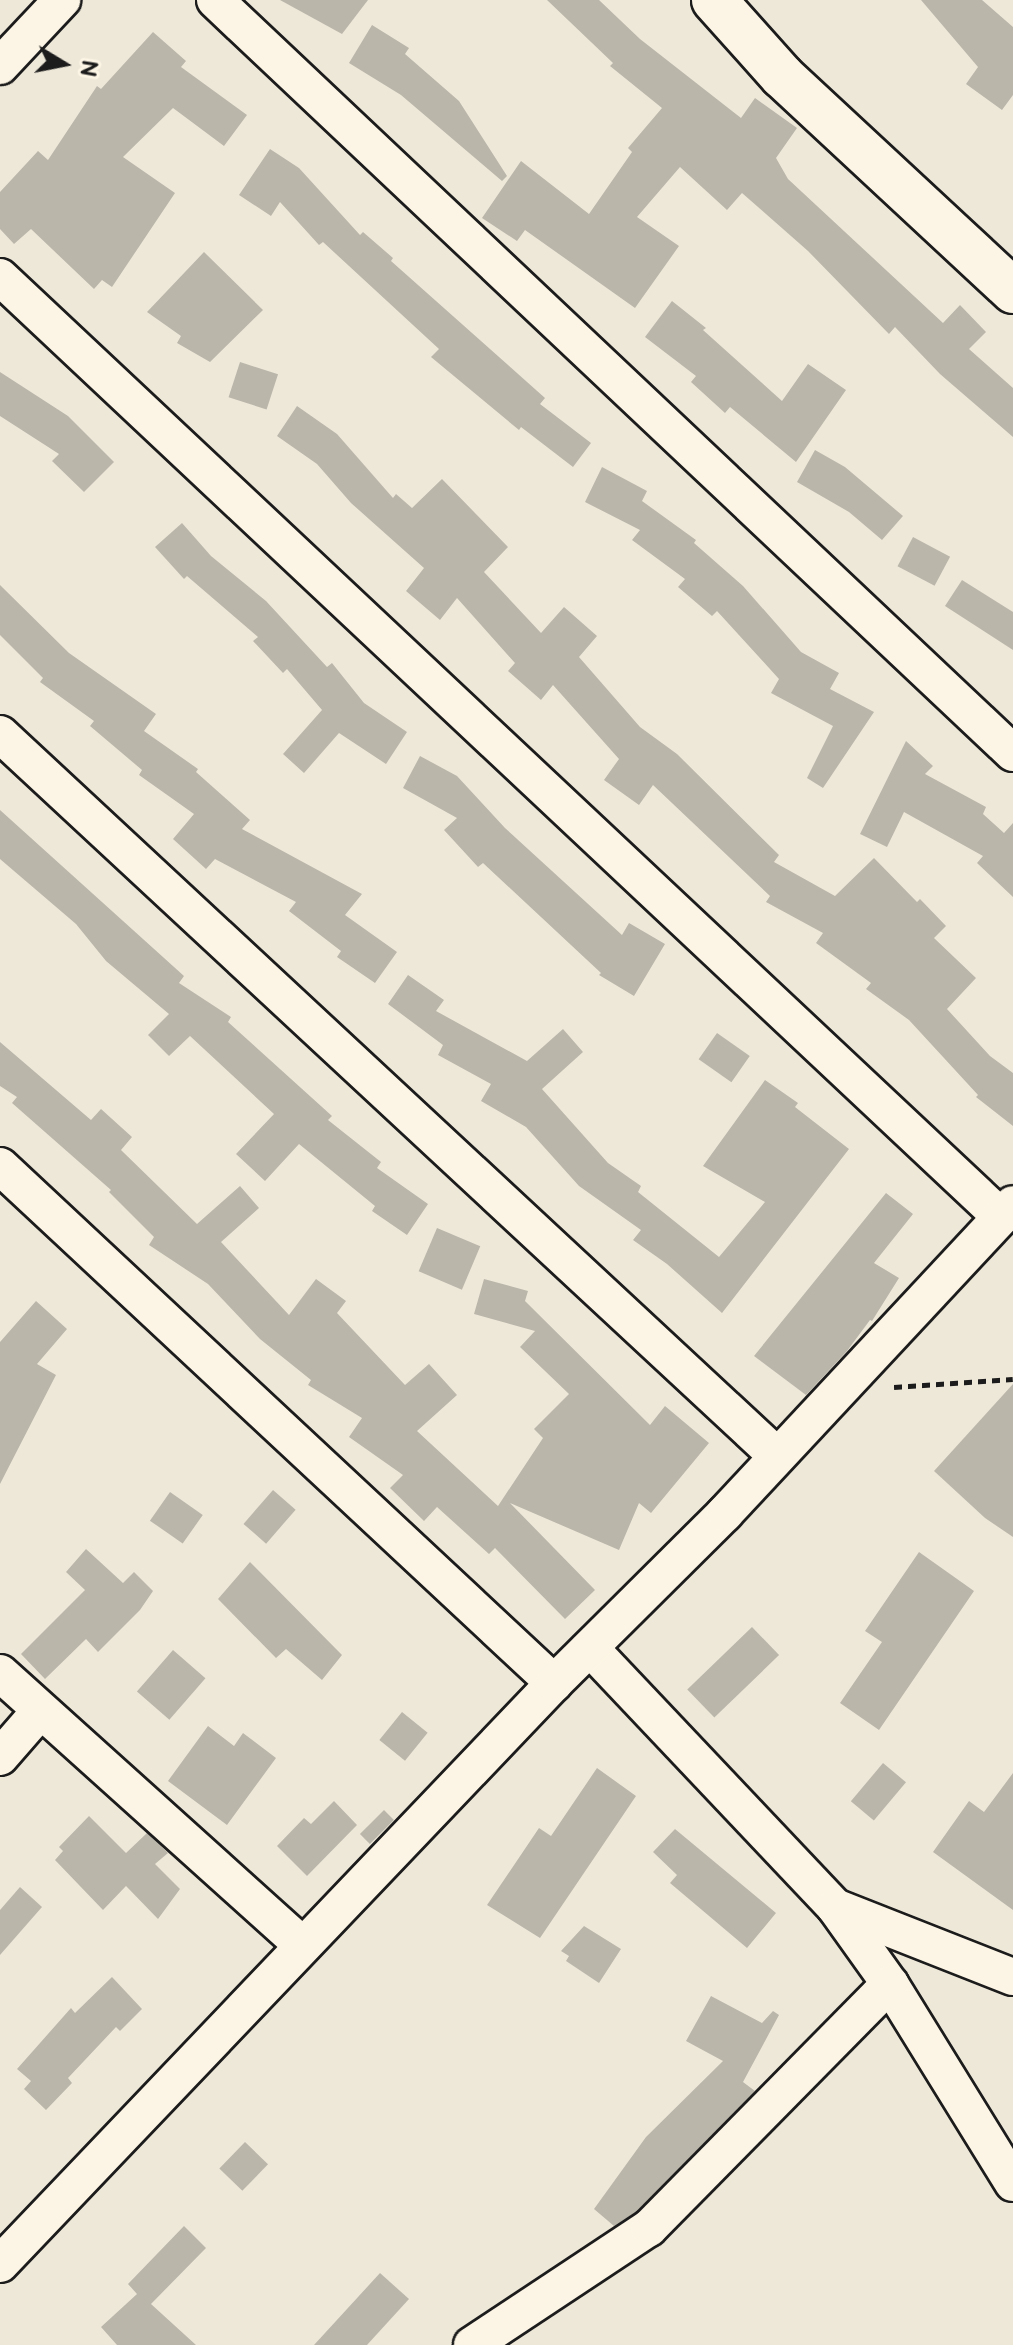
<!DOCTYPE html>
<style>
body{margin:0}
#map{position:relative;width:1013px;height:2345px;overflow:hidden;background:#eee8d9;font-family:"Balsamiq Sans",sans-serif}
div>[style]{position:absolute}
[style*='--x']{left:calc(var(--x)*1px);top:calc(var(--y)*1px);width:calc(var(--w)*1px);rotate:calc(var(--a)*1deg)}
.building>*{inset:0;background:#bab6aa;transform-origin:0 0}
.path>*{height:5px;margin-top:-2.5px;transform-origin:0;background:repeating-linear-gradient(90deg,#1c1c1c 0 8px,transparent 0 14px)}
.roads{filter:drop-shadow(2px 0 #1c1c1c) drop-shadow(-2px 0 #1c1c1c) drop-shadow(0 2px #1c1c1c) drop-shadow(0 -2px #1c1c1c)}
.minor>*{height:36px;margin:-18px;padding:0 18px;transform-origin:18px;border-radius:18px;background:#fcf5e5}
.secondary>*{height:44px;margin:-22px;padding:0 22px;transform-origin:22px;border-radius:22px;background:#fcf5e5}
span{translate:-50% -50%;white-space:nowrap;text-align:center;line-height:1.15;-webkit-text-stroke:6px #fcf5e5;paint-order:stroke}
.north{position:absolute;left:24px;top:24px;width:80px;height:80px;-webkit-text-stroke:6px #fcf5e5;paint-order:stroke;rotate:100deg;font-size:22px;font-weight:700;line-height:32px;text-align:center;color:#1c1c1c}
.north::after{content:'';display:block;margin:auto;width:28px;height:36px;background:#1c1c1c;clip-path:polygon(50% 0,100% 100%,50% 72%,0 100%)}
</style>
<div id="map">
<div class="building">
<div style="clip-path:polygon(280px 0,368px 0,342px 34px)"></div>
<div style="clip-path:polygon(547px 0,599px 0,640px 39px,741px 118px,755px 98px,797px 128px,776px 158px,788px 179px,943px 323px,960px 305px,986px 332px,969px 349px,1013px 388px,1013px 437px,940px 374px,895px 327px,889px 334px,808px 251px,742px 193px,727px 210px,680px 167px,637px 217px,679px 246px,635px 308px,525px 230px,517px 241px,482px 218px,521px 161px,589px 214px,632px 152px,628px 148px,662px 108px,610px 66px,613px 63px)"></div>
<div style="clip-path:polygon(921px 0,982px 0,1013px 27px,1013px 95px,1002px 110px,966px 84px,978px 67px)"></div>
<div style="clip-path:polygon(372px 25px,409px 48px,405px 54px,459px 101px,507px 176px,502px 181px,401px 95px,349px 63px)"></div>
<div style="clip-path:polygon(153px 32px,186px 61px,181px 67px,247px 115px,224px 146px,173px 108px,123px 157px,175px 193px,112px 287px,102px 280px,94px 289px,31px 229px,14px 244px,0 229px,0 192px,38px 151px,48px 160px,97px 86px,101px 89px)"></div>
<div style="clip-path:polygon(270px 149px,299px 168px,360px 235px,363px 232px,393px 258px,391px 261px,545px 398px,540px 404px,591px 443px,573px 467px,521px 427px,519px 430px,431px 357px,439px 349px,323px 242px,319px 245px,280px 202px,271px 216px,239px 195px)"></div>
<div style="clip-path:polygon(204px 252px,263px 310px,210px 362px,177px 343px,181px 336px,147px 312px)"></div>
<div style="clip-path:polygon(672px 301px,706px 328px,703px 330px,782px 401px,808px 364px,846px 390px,796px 462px,730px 407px,725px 413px,691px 382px,696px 376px,645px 337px)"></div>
<div style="left:240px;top:362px;width:40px;height:37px;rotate:18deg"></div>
<div style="clip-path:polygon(0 372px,68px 416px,114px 462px,84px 492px,52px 461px,59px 454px,0 416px)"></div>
<div style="clip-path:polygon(297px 406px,337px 434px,393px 498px,396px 494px,412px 508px,442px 479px,508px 547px,484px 572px,541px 633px,564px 607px,597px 636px,579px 657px,640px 727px,677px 754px,779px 855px,774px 862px,835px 896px,874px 858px,917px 902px,920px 899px,946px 926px,934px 938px,976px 978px,947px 1009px,990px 1056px,1013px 1073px,1013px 1126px,976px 1097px,978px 1095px,909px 1020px,866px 989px,871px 983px,816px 943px,823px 933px,766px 902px,770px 896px,653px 785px,639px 805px,604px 780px,619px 759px,553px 685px,541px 700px,508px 671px,515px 663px,457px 598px,440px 620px,406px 591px,424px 568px,351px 503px,317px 464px,277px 436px)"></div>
<div style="clip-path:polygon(815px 450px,845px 467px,903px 516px,882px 540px,849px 512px,797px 482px)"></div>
<div style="clip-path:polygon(602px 467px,647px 491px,642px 501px,696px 540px,694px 543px,743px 586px,801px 652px,839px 673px,830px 689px,874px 712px,823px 788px,807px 778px,833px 726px,771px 693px,779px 679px,717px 611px,712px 616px,678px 587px,685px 579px,632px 540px,640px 530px,585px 502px)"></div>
<div style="clip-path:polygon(182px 523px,211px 556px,266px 601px,327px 667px,332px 663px,364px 703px,407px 732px,386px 764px,339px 733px,304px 773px,283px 754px,322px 710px,287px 669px,283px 673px,253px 641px,258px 637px,187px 576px,184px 579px,155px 547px)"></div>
<div style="left:913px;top:537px;width:42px;height:33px;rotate:28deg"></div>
<div style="clip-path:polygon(962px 580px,1013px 612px,1013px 650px,945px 606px)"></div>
<div style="clip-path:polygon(0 585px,69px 653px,156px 714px,144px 731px,198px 769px,196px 772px,250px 820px,242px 829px,362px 894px,345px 915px,397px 952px,375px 983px,337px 957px,341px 951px,289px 911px,296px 902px,215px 859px,206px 869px,173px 839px,194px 814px,139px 775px,142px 770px,90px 726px,94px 721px,40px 682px,43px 678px,0 635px)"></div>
<div style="clip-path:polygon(906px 741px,933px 766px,925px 774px,986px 807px,983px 814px,1004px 833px,1013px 823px,1013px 897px,977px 863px,983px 856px,904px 812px,887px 847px,860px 834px)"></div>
<div style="clip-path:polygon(420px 756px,457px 776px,505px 828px,622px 935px,629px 923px,665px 944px,634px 996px,599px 975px,601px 973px,483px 863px,478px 867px,444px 830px,457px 818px,403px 788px)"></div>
<div style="clip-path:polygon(0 810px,184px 976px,179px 983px,231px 1017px,228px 1022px,332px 1116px,328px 1120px,381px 1162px,377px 1168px,428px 1204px,407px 1235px,372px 1211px,375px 1206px,299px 1144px,265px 1181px,236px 1154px,274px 1114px,190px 1036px,169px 1056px,148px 1035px,169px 1014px,106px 961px,76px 924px,0 859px)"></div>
<div style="clip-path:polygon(408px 975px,444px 1000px,436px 1011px,527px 1061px,563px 1029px,583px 1052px,542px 1089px,608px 1163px,641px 1186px,638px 1192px,719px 1257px,765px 1202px,703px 1166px,765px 1080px,798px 1103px,795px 1107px,849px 1149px,722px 1313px,667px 1264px,633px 1240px,641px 1230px,579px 1186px,526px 1127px,481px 1101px,491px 1084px,438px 1055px,443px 1045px,388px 1004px)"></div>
<div style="left:717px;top:1033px;width:40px;height:32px;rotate:35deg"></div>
<div style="clip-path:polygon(0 1042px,91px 1120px,101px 1109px,132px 1137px,121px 1150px,197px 1224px,240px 1186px,259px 1208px,221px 1242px,289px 1315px,316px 1279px,346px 1301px,337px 1313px,405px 1385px,429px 1364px,457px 1395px,417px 1431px,498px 1506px,543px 1438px,534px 1429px,569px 1394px,520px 1347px,535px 1331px,474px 1314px,484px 1279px,528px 1291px,525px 1301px,650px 1425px,665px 1406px,709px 1443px,651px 1513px,639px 1503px,619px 1550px,510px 1503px,595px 1590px,565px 1619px,495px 1548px,489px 1554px,437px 1507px,424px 1521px,390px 1488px,403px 1475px,349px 1437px,362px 1418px,308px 1385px,311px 1380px,260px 1339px,208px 1284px,149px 1245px,154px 1237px,109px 1192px,111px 1190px,12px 1103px,17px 1097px,0 1086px)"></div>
<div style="clip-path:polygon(886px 1193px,913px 1214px,874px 1263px,899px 1278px,872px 1321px,870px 1320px,847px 1351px,806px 1395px,754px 1356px)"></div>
<div style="left:437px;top:1228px;width:47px;height:47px;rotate:23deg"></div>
<div style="clip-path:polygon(36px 1301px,67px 1329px,37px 1364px,56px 1375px,0 1484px,0 1342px)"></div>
<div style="clip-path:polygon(1013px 1384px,1013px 1537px,985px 1518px,934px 1471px)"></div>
<div style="left:273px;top:1490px;width:30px;height:45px;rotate:41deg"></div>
<div style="left:170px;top:1492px;width:40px;height:35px;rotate:35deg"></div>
<div style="clip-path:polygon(86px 1549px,123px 1583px,134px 1572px,153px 1591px,140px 1610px,98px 1652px,86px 1639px,45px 1679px,21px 1654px,85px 1590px,66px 1572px)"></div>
<div style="clip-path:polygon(919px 1552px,974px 1591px,879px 1730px,840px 1703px,882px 1642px,865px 1631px)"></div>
<div style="clip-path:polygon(250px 1562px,342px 1655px,322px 1680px,286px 1649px,276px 1658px,218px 1599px)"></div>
<div style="left:752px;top:1627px;width:39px;height:90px;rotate:46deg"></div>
<div style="left:173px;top:1650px;width:43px;height:55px;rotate:41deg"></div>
<div style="left:402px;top:1712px;width:33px;height:36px;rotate:39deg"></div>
<div style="clip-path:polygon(208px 1726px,234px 1746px,243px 1733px,276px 1758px,227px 1825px,168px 1781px)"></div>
<div style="left:883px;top:1763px;width:30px;height:50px;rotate:40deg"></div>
<div style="clip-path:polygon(597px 1768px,636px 1796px,540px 1938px,487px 1905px,539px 1828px,551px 1836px)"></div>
<div style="clip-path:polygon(1013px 1773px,1013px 1910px,933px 1852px,969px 1801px,984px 1812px)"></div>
<div style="clip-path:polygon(334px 1801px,357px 1825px,307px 1876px,277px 1846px,304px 1818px,311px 1824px)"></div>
<div style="left:384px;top:1810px;width:14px;height:34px;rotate:45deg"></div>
<div style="clip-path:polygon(89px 1816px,126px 1853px,147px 1833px,168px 1853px,155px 1864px,180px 1889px,158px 1919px,126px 1886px,103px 1910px,55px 1860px,63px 1851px,59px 1847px)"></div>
<div style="clip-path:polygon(675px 1829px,776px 1913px,747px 1948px,670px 1883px,677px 1875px,653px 1852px)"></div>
<div style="clip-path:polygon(20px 1887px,42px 1907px,0 1955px,0 1910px)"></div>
<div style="clip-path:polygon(584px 1926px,621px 1949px,599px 1983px,566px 1961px,569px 1956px,561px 1951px)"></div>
<div style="clip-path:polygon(112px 1977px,142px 2009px,120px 2031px,116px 2027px,68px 2078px,72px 2083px,46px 2110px,24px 2089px,31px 2081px,17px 2069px,71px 2008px,75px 2013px)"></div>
<div style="clip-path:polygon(711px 1996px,762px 2023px,773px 2011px,779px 2015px,743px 2082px,755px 2091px,636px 2212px,614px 2226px,594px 2209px,646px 2137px,723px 2061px,686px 2041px)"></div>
<div style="left:245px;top:2142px;width:32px;height:37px;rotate:44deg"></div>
<div style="clip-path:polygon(184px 2226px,206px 2248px,151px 2304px,196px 2345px,117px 2345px,101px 2327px,137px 2294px,128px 2284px)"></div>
<div style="clip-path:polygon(380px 2273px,409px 2299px,367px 2345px,314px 2345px)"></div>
</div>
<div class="path">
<div style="--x:894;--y:1387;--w:119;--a:-3.8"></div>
</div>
<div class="roads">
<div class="minor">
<div style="--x:215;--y:0;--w:1097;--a:43.34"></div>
<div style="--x:0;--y:66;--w:91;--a:-46.8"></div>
<div style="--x:0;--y:277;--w:1373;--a:43.2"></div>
<div style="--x:0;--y:734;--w:1061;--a:42.9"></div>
<div style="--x:0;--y:1166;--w:758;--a:43.02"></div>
<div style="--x:590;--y:1648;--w:357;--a:46.6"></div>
<div style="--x:835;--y:1907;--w:191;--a:21.5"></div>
<div style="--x:0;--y:1673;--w:406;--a:42"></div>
<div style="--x:0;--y:1757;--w:61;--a:-49"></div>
<div style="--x:835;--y:1907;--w:95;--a:54.5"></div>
<div style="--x:890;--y:1984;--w:234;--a:58.3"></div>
<div style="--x:0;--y:2264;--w:803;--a:-46.36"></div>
<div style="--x:554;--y:1683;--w:241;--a:-44.8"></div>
<div style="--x:725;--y:1513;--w:422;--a:-47"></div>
<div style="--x:472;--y:2345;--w:212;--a:-33.5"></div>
<div style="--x:649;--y:2228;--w:343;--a:-45.4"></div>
</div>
<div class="secondary">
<div style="--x:714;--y:0;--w:102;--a:48.2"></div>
<div style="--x:782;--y:76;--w:316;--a:42.9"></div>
</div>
</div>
<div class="north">N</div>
</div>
